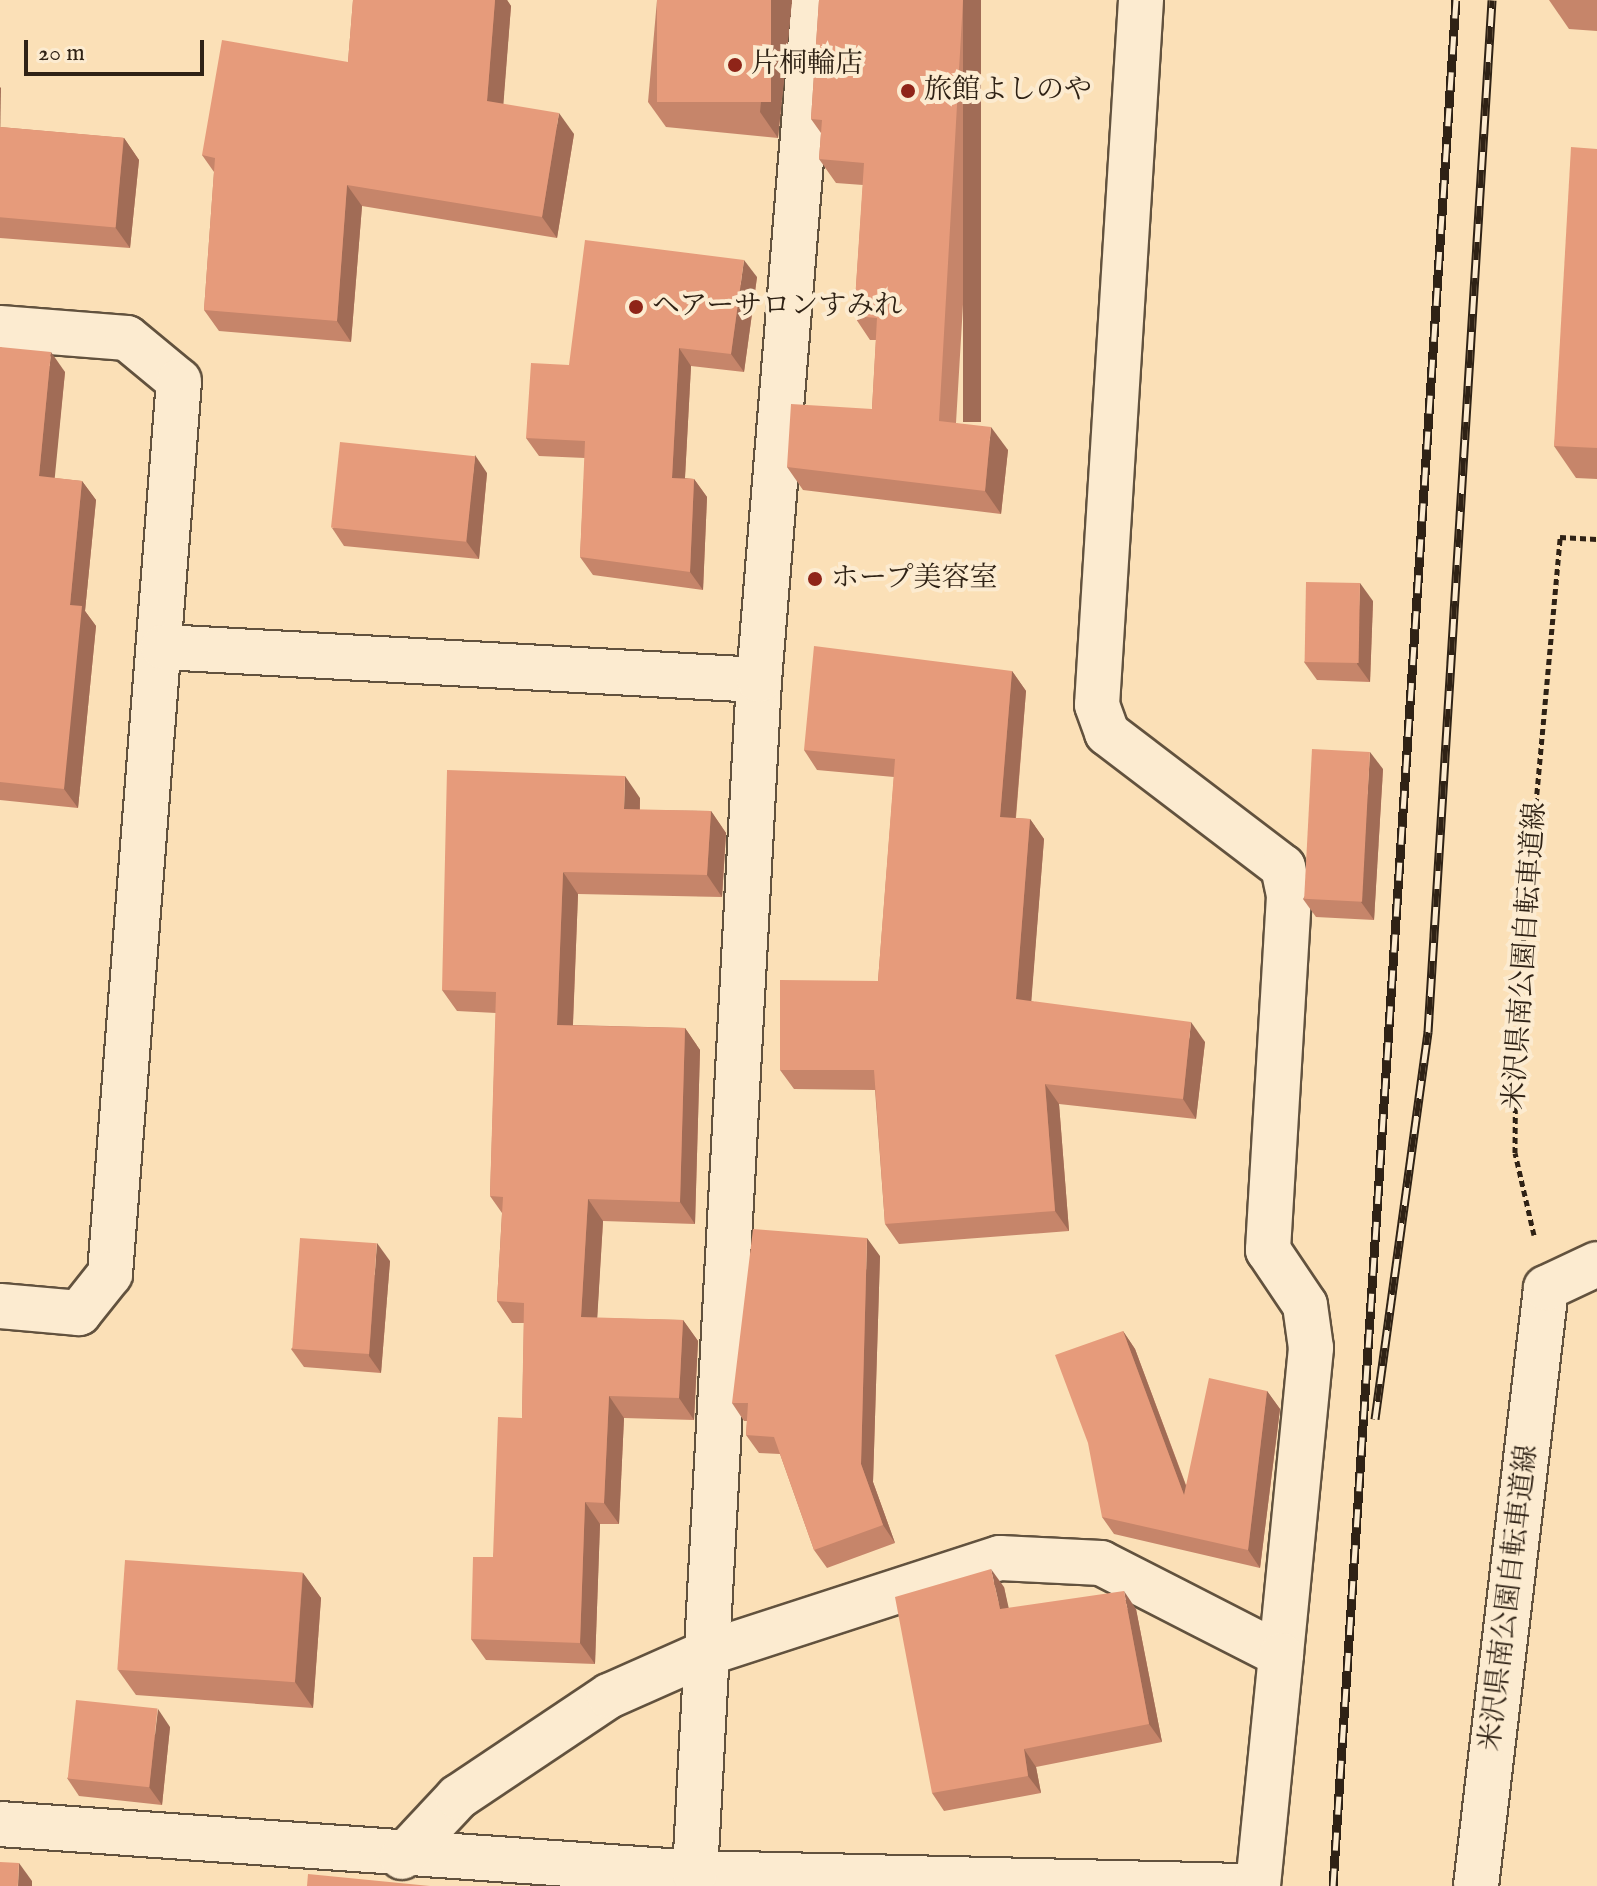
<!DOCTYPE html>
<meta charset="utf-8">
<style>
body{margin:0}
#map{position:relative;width:1597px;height:1886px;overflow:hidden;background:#fbe0b7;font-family:"IM FELL English","Noto Serif JP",serif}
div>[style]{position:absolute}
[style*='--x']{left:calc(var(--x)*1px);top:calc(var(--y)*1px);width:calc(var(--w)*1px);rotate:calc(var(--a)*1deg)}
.path>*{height:5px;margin-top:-2.5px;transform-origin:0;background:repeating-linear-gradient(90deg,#2f2215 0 6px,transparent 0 10px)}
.roads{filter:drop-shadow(2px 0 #62523e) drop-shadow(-2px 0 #62523e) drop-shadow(0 2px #62523e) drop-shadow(0 -2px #62523e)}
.minor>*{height:44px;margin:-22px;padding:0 22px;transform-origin:22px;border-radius:22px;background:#fcebd0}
.rail>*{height:9px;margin-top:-4.5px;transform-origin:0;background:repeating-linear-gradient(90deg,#fcebd0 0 18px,#2f2215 0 36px);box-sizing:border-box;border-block:2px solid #2f2215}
.wall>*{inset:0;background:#c6856a}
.shaded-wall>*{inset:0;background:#a16c56;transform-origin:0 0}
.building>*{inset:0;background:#e69b7b;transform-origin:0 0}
.dots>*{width:22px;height:22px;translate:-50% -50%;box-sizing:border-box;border:4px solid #fcebd0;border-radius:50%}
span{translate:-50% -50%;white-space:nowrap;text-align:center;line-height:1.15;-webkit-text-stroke:8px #fcebd0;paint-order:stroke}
.poi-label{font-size:28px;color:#2f2215}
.left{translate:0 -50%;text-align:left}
.street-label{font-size:28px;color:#2f2215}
.scale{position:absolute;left:24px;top:40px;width:180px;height:36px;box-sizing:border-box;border:4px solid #2f2215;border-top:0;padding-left:10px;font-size:24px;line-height:28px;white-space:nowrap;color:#2f2215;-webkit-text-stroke:6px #fcebd0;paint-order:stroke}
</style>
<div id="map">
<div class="path">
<div style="--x:1534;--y:1235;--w:84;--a:-103"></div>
<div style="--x:1515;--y:1153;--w:130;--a:-89.6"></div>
<div style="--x:1516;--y:1023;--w:488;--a:-84.8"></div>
<div style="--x:1560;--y:537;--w:37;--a:3"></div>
</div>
<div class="roads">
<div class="minor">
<div style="--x:1141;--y:0;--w:706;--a:93.57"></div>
<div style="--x:1097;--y:705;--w:30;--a:70"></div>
<div style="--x:1107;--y:733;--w:221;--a:37.3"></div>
<div style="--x:1283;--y:867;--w:30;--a:78"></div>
<div style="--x:1289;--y:896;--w:355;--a:93.4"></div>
<div style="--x:1268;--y:1250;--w:66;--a:56.1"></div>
<div style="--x:1305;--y:1305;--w:43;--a:82.1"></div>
<div style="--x:1311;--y:1348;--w:308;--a:95.6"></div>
<div style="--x:0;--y:328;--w:127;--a:4.5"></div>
<div style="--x:127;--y:338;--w:67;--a:39.6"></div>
<div style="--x:179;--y:381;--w:896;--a:94.42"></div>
<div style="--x:110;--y:1274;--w:50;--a:128.5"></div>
<div style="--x:79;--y:1313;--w:79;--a:-174.9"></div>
<div style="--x:163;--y:647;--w:597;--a:3.17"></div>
<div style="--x:0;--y:1824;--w:697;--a:4.03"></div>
<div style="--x:695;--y:1873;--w:546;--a:1.36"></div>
<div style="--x:402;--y:1857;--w:82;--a:-47"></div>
<div style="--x:458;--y:1797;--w:182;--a:-33.8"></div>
<div style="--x:609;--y:1696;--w:104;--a:-23.9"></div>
<div style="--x:704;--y:1654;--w:311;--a:-18"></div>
<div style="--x:1000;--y:1558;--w:101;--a:2.8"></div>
<div style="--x:1101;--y:1563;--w:202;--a:27.1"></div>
<div style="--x:1281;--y:1655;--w:232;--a:95.7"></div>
<div style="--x:695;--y:1873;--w:1195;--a:-86.93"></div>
<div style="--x:759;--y:680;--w:682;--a:-85.38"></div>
<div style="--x:1476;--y:1886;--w:602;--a:-83.32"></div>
<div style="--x:1546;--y:1288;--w:56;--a:-25.2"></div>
</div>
</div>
<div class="rail">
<div style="--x:1375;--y:1419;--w:391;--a:-82.2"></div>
<div style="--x:1428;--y:1032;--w:1034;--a:-86.45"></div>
<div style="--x:1333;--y:1886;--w:1890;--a:-86.27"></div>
</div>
<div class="wall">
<div style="clip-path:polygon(353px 0,507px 0,511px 6px,503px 104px,574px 134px,557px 238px,362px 206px,351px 342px,219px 331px,204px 310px,214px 172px,202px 155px,348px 62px)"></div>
<div style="clip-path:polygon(657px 0,792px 0,778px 138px,666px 127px,648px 102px)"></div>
<div style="clip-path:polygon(819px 0,981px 0,956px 423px,1008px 450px,1001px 514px,803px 490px,787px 467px,872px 409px,876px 340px,870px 340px,854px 316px,863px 185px,836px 183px,819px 159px,821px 133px,811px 119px)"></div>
<div style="clip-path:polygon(1549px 0,1597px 0,1597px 31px,1569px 29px)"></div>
<div style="clip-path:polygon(0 87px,0 127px,124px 138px,139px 160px,130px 248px,0 238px)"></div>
<div style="clip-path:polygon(1597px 149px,1597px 479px,1576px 478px,1554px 446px)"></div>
<div style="clip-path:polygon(757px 277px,744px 372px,691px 366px,685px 478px,694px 479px,707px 497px,703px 590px,593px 575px,580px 557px,585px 458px,539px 456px,526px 438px,569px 365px)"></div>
<div style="clip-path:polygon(0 347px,65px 372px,54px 478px,82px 481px,96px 500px,85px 611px,96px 626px,78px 808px,0 800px)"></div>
<div style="clip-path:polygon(487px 473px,479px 559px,344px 546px,332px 528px)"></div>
<div style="clip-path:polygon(1373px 601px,1370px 682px,1317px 680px,1304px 662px)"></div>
<div style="clip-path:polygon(1012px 671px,1026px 691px,1016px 818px,1030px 819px,1044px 839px,1031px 1001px,1205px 1042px,1196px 1119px,1059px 1104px,1069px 1231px,899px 1244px,885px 1224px,875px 1090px,794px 1089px,780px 1070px,878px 981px,894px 777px,817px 770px,804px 750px)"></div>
<div style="clip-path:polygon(1383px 769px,1374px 920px,1316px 917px,1303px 899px)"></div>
<div style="clip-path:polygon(640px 798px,640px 810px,711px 811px,726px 833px,722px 897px,578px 894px,573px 1025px,685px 1028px,700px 1050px,695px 1224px,603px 1221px,597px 1318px,683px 1320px,698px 1341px,694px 1420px,624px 1418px,619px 1524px,600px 1524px,595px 1664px,486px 1660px,471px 1639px,493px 1557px,522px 1418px,524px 1323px,512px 1323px,497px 1301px,502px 1213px,490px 1196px,496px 1013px,457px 1011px,442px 990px)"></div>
<div style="clip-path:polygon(880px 1256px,873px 1482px,895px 1543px,827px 1568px,814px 1550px,780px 1454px,759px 1453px,746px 1435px,747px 1421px,744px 1421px,732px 1403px)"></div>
<div style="clip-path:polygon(390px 1261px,381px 1373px,304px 1367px,291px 1349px)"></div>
<div style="clip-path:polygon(1123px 1331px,1135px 1349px,1186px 1485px,1267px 1391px,1280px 1409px,1260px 1568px,1114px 1534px,1102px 1517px)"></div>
<div style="clip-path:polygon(303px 1573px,321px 1598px,313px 1708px,136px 1695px,118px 1670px)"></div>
<div style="clip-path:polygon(1004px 1587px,1008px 1608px,1136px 1609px,1162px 1742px,1036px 1767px,1041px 1793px,944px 1811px,932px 1793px)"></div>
<div style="clip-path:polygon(170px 1727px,162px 1805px,79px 1796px,67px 1778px)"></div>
</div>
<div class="shaded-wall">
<div style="clip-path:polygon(495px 0,507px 0,511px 6px,502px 122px,487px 101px)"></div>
<div style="clip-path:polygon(771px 0,792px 0,778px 138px,760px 112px)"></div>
<div style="left:963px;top:0;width:18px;height:422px"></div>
<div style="clip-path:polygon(0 87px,1px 88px,0 147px)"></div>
<div style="clip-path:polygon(559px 113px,574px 134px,557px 238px,542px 217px)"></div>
<div style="clip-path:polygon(124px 138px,139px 160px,130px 248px,115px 227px)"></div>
<div style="clip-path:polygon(347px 185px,362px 206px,351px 342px,337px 321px)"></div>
<div style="clip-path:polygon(744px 260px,757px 277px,744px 372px,731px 354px)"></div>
<div style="clip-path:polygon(679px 348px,691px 366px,684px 495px,672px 478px)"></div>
<div style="clip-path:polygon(51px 352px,65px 372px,53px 496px,39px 476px)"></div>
<div style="clip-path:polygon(991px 427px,1008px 450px,1001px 514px,985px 491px)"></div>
<div style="clip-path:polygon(475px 455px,487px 473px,479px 559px,466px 541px)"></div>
<div style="clip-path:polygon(694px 479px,707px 497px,703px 590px,690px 572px)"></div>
<div style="clip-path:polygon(82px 481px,96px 500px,85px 611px,96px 626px,78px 808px,64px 789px,70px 605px)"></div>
<div style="clip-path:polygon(1360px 583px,1373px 601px,1370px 682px,1357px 664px)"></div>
<div style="clip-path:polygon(1012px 671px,1026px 691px,1014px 837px,1000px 817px)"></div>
<div style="clip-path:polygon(1370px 752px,1383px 769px,1374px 920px,1361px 902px)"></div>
<div style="clip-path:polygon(625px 776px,640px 798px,639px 831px,624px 809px)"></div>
<div style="clip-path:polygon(711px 811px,726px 833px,722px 897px,707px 875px)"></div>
<div style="clip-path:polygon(1030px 819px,1044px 839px,1030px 1018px,1016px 999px)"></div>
<div style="clip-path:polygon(563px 872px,578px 894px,572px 1046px,557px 1025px)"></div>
<div style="clip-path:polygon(1191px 1022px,1205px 1042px,1196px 1119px,1183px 1099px)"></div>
<div style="clip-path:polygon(685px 1028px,700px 1050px,695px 1224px,680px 1202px)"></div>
<div style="clip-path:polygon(1045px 1084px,1059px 1104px,1069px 1231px,1055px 1211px)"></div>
<div style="clip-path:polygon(588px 1199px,603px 1221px,596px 1339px,581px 1317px)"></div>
<div style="clip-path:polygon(867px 1238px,880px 1256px,873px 1482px,895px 1543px,883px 1525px,861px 1464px)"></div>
<div style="clip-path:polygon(377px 1243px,390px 1261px,381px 1373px,369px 1356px)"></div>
<div style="clip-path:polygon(683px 1320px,698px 1341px,694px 1420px,679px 1398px)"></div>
<div style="clip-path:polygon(1123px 1331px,1135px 1349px,1196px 1513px,1184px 1495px)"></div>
<div style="clip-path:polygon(1267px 1391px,1280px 1409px,1260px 1568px,1248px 1550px)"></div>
<div style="clip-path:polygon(609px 1396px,624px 1418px,619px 1524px,604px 1503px)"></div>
<div style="clip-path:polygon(585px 1502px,600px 1524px,595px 1664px,580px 1643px)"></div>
<div style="clip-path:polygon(991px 1569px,1004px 1587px,1013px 1627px,1000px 1609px)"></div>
<div style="clip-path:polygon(303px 1573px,321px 1598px,313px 1708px,295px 1682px)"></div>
<div style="clip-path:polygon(1124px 1591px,1136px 1609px,1162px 1742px,1149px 1724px)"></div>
<div style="clip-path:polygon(158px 1709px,170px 1727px,162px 1805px,149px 1787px)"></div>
<div style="clip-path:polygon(1024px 1749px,1036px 1767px,1041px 1793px,1028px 1776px)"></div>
<div style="clip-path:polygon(19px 1863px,32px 1881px,32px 1886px,18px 1886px)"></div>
</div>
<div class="building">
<div style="clip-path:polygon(353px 0,495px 0,487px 101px,559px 113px,542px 217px,347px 185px,337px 321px,204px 310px,215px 158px,202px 155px,222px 40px,348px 62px)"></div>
<div style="left:657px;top:0;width:114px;height:102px"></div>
<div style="clip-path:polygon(819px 0,963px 0,939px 421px,991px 427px,985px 491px,787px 467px,791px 404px,872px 409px,877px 318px,854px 316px,864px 163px,819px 159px,822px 120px,811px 119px)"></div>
<div style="left:0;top:127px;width:124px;height:90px;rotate:5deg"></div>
<div style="clip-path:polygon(1571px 147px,1597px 149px,1597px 448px,1554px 446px)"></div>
<div style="clip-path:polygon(585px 240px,744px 260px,731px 354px,679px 348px,672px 478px,694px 479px,690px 572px,580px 557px,585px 441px,526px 438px,531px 363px,569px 365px)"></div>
<div style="clip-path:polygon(0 347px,51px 352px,39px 476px,82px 481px,70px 605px,82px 606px,64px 789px,0 782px)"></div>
<div style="left:340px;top:442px;width:136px;height:86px;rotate:6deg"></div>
<div style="left:1306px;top:582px;width:54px;height:80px;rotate:1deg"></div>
<div style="clip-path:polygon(814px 646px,1012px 671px,1000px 817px,1030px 819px,1016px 999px,1191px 1022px,1183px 1099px,1045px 1084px,1055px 1211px,885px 1224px,874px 1070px,780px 1070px,780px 980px,878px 981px,895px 759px,804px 750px)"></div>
<div style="left:1312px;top:749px;width:58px;height:150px;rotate:3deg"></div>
<div style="clip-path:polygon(447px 770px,625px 776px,624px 809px,711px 811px,707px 875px,563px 872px,557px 1025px,685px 1028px,680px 1202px,588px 1199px,581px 1317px,683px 1320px,679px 1398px,609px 1396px,604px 1503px,585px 1502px,580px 1643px,471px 1639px,473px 1557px,493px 1557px,498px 1417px,522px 1418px,524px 1303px,497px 1301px,503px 1197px,490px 1196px,496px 992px,442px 990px)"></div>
<div style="clip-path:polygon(753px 1229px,867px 1238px,861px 1464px,883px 1525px,814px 1550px,774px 1437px,746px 1435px,748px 1403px,732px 1403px)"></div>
<div style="left:300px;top:1238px;width:77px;height:111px;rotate:4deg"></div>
<div style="clip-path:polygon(1123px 1331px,1184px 1495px,1209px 1378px,1267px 1391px,1248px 1550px,1102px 1517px,1088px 1443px,1055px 1355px)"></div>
<div style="left:125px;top:1560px;width:178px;height:110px;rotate:4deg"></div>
<div style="clip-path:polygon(991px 1569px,1000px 1609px,1124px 1591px,1149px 1724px,1024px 1749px,1028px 1776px,932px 1793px,895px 1597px)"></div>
<div style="left:76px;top:1700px;width:82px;height:79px;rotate:6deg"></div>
<div style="left:0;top:1862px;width:19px;height:24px;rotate:3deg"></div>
<div style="clip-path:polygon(308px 1874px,430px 1886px,307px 1886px)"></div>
</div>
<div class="dots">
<div style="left:735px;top:65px;background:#8f2418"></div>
<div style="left:908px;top:91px;background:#8f2418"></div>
<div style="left:636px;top:307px;background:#8f2418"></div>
<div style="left:815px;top:579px;background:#8f2418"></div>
</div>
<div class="poi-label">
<span class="left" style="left:751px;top:65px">片桐輪店</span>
<span class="left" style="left:924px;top:91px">旅館よしのや</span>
<span class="left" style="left:652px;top:307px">ヘアーサロンすみれ</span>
<span class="left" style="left:831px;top:579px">ホープ美容室</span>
</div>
<div class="street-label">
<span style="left:1526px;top:956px;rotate:-86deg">米沢県南公園自転車道線</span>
<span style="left:1510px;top:1598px;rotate:-83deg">米沢県南公園自転車道線</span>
</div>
<div class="scale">20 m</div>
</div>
